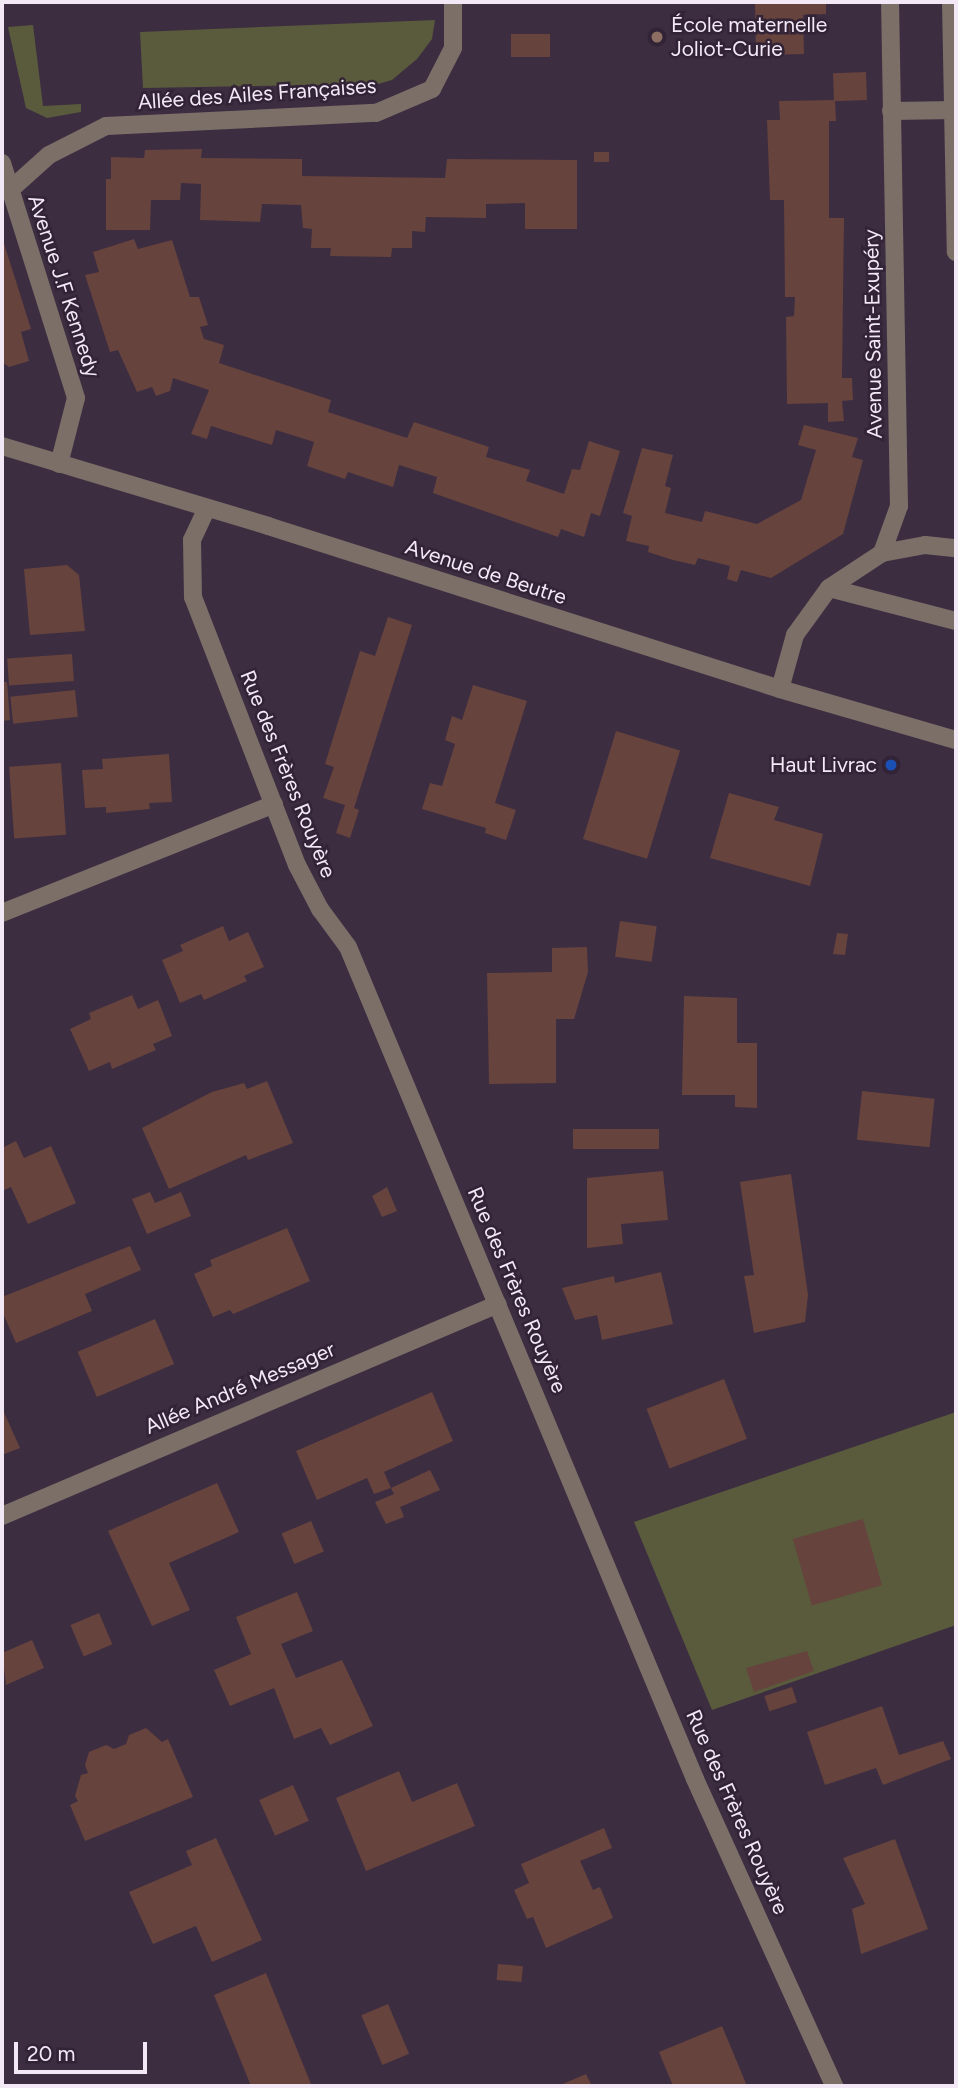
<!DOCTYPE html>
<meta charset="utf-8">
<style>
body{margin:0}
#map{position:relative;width:958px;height:2088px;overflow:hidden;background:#3d2d41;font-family:Figtree,sans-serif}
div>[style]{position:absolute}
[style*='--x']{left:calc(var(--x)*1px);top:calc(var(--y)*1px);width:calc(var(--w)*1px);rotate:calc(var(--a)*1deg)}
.green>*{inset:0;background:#595b3c}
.building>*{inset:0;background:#66433d;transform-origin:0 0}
.minor>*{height:18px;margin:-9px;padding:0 9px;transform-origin:9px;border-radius:9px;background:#7b6f68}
.dots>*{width:19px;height:19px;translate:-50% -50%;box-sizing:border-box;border:4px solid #332337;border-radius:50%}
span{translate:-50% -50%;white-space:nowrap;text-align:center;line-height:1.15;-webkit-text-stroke:5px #332337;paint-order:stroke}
.poi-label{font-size:21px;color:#f3e9f6}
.left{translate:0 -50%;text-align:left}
.right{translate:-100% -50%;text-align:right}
.street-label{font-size:21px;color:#f3e9f6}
.frame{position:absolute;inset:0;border:4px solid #f3e9f6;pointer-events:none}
.scale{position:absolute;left:14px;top:2042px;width:133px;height:32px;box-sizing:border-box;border:4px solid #f3e9f6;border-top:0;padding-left:9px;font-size:21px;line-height:24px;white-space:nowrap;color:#f3e9f6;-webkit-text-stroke:5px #332337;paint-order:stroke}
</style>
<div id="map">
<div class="green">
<div style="clip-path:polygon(435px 20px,432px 39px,417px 59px,392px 80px,378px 84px,143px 88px,140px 32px)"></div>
<div style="clip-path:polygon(33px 25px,43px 106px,81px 104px,81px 112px,47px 118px,26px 108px,8px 27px)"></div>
<div style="clip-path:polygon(956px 1412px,956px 1625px,712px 1710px,634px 1522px)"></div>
</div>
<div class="building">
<div style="clip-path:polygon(755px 2px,826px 2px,826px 14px,803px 15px,804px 54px,756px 55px)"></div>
<div style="left:511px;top:34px;width:39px;height:23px"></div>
<div style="left:866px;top:72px;width:28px;height:33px;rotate:88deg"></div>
<div style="clip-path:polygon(835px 100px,836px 121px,829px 121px,829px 218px,844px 218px,842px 378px,852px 378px,853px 400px,842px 401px,844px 421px,828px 422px,828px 403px,787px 404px,786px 317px,794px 316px,795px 297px,785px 297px,784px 200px,770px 200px,767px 120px,780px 120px,779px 101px)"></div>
<div style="clip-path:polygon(202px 149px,201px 158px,302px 159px,302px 176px,445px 178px,447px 159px,577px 160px,577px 229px,525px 229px,525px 203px,486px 204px,486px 218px,426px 217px,425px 232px,412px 231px,412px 248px,392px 248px,391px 257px,330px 256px,331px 248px,311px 248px,312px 229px,303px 228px,301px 205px,262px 204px,260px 222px,200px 220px,201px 184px,181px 183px,180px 200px,151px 200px,150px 230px,106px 230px,106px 179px,111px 179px,111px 157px,144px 158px,145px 150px)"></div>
<div style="left:594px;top:152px;width:15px;height:10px"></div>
<div style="clip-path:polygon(2px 237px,31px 329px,21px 332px,29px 361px,9px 367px,2px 362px)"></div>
<div style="clip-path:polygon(134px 239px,138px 249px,172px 240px,190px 297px,199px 297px,208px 325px,200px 327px,204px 339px,224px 345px,219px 363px,331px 400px,328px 412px,407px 438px,414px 422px,489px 447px,486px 457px,530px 470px,526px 481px,564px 494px,572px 469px,580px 470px,589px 441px,620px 451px,600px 516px,591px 513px,584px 537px,561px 529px,558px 537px,433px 493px,437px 477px,399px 465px,393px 487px,348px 472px,345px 479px,307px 466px,314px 442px,276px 430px,272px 445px,211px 426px,207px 439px,191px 434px,209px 390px,173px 378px,170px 391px,156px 396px,152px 387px,137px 392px,118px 350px,110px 352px,85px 275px,99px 272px,93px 252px)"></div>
<div style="clip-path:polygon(804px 425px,858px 438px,852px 457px,863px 460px,843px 534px,771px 578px,741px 570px,737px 582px,727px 579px,730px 566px,698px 558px,695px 565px,673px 560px,648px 552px,649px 546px,626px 541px,632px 516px,623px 513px,642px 448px,673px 455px,665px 486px,671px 488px,665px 513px,702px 522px,705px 511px,757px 524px,801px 500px,816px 450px,798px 445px)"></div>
<div style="clip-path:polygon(67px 565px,79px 575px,85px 631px,30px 635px,24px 569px)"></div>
<div style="clip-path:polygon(388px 617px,412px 625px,354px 808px,359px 810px,350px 838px,336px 833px,345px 805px,323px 798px,334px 767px,325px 764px,360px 651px,375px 656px)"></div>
<div style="left:72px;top:654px;width:27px;height:65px;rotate:86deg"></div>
<div style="clip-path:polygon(2px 682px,7px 682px,10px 720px,2px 721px)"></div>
<div style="clip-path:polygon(473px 685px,527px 701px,495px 803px,516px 810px,506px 840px,485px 833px,486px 828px,422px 809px,430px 783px,442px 786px,455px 744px,445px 740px,452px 716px,462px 720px)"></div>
<div style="left:75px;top:690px;width:27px;height:65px;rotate:84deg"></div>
<div style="left:616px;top:731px;width:67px;height:113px;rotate:17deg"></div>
<div style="clip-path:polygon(169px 754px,172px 802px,149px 803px,150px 809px,106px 813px,106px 807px,85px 808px,82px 770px,103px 769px,102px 759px)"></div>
<div style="left:61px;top:763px;width:72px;height:52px;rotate:86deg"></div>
<div style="clip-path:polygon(729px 793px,779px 807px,774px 820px,823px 834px,810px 886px,710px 858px)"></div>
<div style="left:620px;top:921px;width:37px;height:36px;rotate:8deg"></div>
<div style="clip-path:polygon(223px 926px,229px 941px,248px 932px,264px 967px,244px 976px,247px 981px,204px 1000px,201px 994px,180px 1003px,162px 960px,183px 951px,180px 945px)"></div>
<div style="clip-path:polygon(837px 933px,848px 934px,845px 955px,833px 954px)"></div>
<div style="clip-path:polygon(587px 947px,588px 972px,574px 1019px,556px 1019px,556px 1083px,489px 1084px,487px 973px,552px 972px,552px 948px)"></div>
<div style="clip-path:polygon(132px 995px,138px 1009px,158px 1000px,172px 1036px,153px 1044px,156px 1050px,112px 1069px,110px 1062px,89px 1071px,70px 1029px,91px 1019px,89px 1013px)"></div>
<div style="clip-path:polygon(684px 996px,737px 998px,737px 1043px,757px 1043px,757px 1108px,735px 1107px,735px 1095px,682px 1095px)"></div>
<div style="clip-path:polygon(267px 1081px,293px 1143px,248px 1160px,246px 1155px,169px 1189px,142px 1128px,212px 1092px,244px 1083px,247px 1089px)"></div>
<div style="left:862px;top:1091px;width:73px;height:49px;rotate:6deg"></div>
<div style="left:573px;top:1129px;width:86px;height:20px"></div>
<div style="clip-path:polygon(16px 1141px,24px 1158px,51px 1146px,76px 1203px,28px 1224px,11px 1187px,2px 1191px,2px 1148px)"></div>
<div style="clip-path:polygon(663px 1171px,668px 1220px,621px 1224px,623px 1244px,587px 1248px,587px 1178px)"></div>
<div style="clip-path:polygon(791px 1174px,808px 1295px,805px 1322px,754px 1333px,744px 1276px,754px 1275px,740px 1182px)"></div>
<div style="clip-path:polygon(387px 1187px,397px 1211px,382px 1217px,372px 1196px)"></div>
<div style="clip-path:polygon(150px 1192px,155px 1203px,181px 1192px,191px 1216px,147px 1234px,132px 1199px)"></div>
<div style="clip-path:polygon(287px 1228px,310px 1281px,233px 1314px,230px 1310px,213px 1317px,194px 1274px,212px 1266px,210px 1260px)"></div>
<div style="clip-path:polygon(130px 1246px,141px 1270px,85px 1294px,92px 1311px,16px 1343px,2px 1311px,2px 1297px)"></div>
<div style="clip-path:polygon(661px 1272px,673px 1324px,602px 1340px,597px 1315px,575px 1320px,562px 1288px,614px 1276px,615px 1283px)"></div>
<div style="left:155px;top:1319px;width:49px;height:84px;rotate:67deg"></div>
<div style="left:724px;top:1379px;width:64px;height:83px;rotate:69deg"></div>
<div style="clip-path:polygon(432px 1392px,453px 1441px,384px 1472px,391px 1488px,374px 1494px,367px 1478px,317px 1500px,296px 1451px)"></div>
<div style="clip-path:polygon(2px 1408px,20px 1448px,2px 1455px)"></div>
<div style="clip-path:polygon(430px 1470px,440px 1490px,400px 1507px,404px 1517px,386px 1524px,375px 1502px,394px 1494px,391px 1488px)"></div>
<div style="clip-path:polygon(217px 1483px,239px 1532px,169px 1563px,190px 1610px,152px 1626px,108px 1531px)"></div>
<div style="left:863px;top:1519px;width:69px;height:73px;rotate:74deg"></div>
<div style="left:311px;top:1521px;width:33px;height:32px;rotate:67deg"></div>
<div style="clip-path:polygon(297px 1592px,313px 1631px,281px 1644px,296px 1678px,342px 1660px,373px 1726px,330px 1745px,321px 1728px,294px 1739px,274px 1688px,230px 1706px,214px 1670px,251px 1654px,236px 1617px)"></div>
<div style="left:99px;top:1613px;width:34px;height:31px;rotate:67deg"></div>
<div style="clip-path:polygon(32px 1640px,44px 1668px,6px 1685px,2px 1653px)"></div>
<div style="clip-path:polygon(807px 1651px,814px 1671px,754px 1692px,746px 1668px)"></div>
<div style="left:792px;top:1687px;width:16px;height:29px;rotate:72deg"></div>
<div style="clip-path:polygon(882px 1706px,899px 1755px,943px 1741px,951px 1759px,883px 1785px,876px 1768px,825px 1785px,807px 1732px)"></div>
<div style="clip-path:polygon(146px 1728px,162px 1742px,168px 1739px,193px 1797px,85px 1841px,70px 1805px,78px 1801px,75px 1796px,81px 1775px,88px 1773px,85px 1765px,89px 1752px,106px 1745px,114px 1749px,126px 1744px,129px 1735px)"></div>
<div style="clip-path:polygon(399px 1771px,412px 1802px,457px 1783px,475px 1826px,366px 1871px,336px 1798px)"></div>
<div style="left:293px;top:1785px;width:39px;height:37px;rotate:66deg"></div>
<div style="clip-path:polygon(604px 1828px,612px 1848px,580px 1861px,593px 1890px,600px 1887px,613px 1918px,546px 1948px,533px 1917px,527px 1919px,514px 1890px,529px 1883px,521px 1864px)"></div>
<div style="clip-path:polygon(216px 1838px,262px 1940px,212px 1962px,196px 1926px,153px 1944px,129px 1892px,192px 1865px,186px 1851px)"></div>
<div style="clip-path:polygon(895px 1839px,928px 1929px,861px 1954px,852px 1909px,865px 1904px,843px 1858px)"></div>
<div style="left:498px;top:1964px;width:25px;height:16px;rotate:5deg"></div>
<div style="clip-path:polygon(266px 1973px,311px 2084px,304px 2086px,251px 2086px,214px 1995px)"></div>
<div style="left:388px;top:2004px;width:54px;height:29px;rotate:67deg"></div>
<div style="clip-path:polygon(722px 2026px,747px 2086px,673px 2086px,659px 2052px)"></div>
<div style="clip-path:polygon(586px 2074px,592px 2086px,558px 2086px)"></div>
</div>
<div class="minor">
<div style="--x:951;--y:2;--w:250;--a:88.9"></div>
<div style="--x:891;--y:111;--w:65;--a:-0.9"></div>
<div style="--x:2;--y:163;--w:246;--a:72.5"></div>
<div style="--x:76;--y:398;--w:68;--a:104.4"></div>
<div style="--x:10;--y:190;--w:52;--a:-41.9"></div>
<div style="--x:49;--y:155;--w:64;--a:-27"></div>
<div style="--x:106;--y:126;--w:270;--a:-2.8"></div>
<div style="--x:376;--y:113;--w:61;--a:-23.2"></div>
<div style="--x:432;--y:89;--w:46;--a:-62.9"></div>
<div style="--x:453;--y:48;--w:46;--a:-90"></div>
<div style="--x:2;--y:446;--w:278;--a:16.7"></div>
<div style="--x:268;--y:526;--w:537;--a:17.66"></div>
<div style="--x:780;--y:689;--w:183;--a:16.2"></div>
<div style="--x:206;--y:510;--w:33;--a:115"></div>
<div style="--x:192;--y:540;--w:57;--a:89"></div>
<div style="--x:193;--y:597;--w:287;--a:68.8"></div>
<div style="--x:297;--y:865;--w:50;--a:62.4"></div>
<div style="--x:320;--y:909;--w:47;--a:53.6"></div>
<div style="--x:348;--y:947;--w:901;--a:67.36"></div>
<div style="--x:695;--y:1779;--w:337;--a:65.6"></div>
<div style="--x:882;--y:553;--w:50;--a:-70.1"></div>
<div style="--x:899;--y:506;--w:504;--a:-91.02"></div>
<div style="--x:829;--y:588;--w:131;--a:14.6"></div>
<div style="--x:780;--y:689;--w:56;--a:-74.5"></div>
<div style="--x:795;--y:635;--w:58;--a:-54.1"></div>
<div style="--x:829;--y:588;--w:64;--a:-33.4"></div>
<div style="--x:882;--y:553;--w:44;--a:-10.5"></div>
<div style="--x:925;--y:545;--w:31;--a:6"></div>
<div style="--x:2;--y:913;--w:293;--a:-21.8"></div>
<div style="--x:2;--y:1516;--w:539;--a:-23.14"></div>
</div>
<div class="dots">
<div style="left:657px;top:37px;background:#8d6e63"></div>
<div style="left:891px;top:765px;background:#1a4fb4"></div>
</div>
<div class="poi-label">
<span class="left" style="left:671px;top:37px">École maternelle<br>Joliot-Curie</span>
<span class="right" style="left:877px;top:765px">Haut Livrac</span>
</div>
<div class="street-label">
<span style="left:257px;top:94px;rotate:-4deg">Allée des Ailes Françaises</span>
<span style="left:64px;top:286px;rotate:72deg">Avenue J.F Kennedy</span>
<span style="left:873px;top:334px;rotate:-91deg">Avenue Saint-Exupéry</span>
<span style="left:486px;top:572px;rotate:18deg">Avenue de Beutre</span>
<span style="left:288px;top:774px;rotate:68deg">Rue des Frères Rouyère</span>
<span style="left:517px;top:1290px;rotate:67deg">Rue des Frères Rouyère</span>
<span style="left:240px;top:1388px;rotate:-23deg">Allée André Messager</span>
<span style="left:737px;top:1812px;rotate:66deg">Rue des Frères Rouyère</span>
</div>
<div class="frame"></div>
<div class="scale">20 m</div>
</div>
